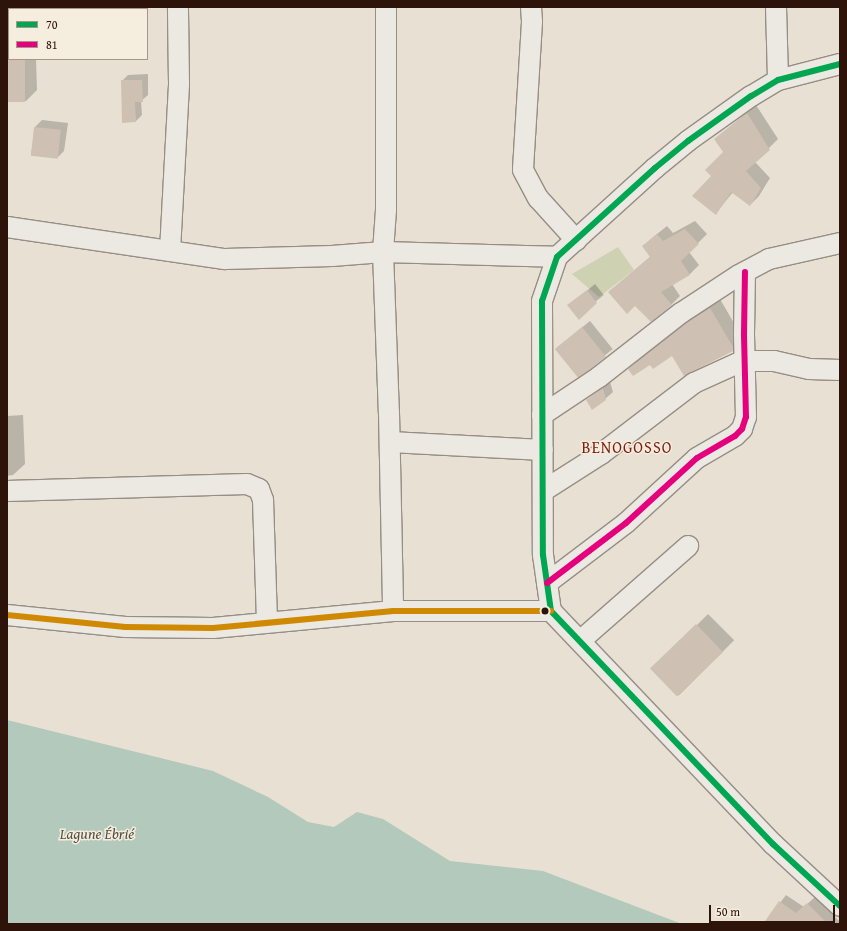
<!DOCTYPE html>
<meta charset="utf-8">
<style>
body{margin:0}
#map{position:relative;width:847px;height:931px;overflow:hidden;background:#e8e0d2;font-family:"Gentium Book Plus",serif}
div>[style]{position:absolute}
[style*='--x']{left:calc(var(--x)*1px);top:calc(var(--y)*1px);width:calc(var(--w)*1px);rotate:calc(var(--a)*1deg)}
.green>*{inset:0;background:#ced1b2}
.water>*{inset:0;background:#b2c9bc}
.shadow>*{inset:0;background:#0003;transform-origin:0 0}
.building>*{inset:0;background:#cfc0b4;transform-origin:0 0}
.roads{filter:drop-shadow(1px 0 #968e84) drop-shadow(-1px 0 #968e84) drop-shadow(0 1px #968e84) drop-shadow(0 -1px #968e84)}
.street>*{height:20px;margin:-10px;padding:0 10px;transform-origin:10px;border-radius:10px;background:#ece8e2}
.bus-1>*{height:6px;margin:-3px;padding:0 3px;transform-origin:3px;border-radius:3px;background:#00a651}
.bus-2>*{height:6px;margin:-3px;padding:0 3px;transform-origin:3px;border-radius:3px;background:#e5007d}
.bus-3>*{height:6px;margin:-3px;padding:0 3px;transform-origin:3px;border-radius:3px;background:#cf8902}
.dots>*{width:11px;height:11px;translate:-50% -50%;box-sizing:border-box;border:2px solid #f5eddd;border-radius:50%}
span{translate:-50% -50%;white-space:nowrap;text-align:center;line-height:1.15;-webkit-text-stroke:3px #f5eddd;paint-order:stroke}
.water-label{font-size:15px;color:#544f44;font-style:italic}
.quarter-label{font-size:16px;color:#7a1f14;letter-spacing:1px}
.frame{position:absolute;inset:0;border:8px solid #2d1309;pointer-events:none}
.legend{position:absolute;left:8px;top:8px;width:140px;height:52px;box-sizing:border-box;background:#f5eddd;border:1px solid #a59688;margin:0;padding:5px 7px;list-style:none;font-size:12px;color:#2d1309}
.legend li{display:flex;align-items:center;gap:8px;height:20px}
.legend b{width:20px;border:1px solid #a59688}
.scale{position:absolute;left:709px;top:905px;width:126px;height:18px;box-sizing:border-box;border:2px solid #2d1309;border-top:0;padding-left:5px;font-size:12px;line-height:14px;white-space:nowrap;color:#2d1309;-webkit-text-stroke:3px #f5eddd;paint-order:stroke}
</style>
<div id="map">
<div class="green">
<div style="clip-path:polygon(618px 247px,634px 270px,599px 297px,572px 274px)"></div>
</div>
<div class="water">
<div style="clip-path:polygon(7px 720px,213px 771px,268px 797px,308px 822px,334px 827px,357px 812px,383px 819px,450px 861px,543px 871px,682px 924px,7px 924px)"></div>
</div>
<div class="shadow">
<div style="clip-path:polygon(7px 46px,9px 46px,9px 59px,36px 59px,37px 90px,26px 101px,7px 101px)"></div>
<div style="clip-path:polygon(148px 74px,148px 95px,141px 101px,142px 115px,136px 121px,122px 81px,128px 75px)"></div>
<div style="clip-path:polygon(756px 105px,778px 139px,755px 162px,770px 178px,759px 196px,750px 205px,733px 192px,716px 213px,712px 176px,724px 152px,715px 139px)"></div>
<div style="clip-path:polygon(42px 120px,68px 123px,64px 151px,57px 158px,31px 155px,35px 127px)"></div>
<div style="clip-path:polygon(695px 221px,707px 234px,689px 252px,699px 265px,690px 274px,672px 284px,680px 296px,672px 304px,651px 320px,636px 305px,609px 292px,651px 256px,644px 246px,652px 238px,667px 226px,673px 233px)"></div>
<div style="left:595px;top:284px;width:14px;height:34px;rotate:51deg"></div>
<div style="clip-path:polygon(720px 299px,742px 337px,743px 340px,732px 350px,672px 355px,629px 369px,639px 359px,699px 313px)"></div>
<div style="left:590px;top:321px;width:36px;height:44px;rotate:51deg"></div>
<div style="clip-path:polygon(610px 382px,613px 392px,605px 399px,587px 400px)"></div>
<div style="clip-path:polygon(23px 415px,25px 464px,13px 475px,7px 476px,7px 416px)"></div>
<div style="left:708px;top:614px;width:37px;height:78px;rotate:45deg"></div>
<div style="clip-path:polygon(786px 895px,804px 907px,815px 897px,840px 922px,840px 924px,764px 924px)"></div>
</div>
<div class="building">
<div style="left:7px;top:59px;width:18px;height:43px"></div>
<div style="clip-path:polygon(121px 80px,142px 80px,143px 102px,135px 102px,136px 122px,122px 123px)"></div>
<div style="clip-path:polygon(747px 113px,770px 150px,746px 171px,761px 188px,750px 206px,731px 192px,716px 215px,692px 196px,711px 176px,705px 170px,723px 152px,714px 139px)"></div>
<div style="left:34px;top:127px;width:27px;height:29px;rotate:6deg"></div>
<div style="clip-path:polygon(685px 229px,699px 244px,681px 261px,690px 275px,661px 292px,672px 305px,651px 322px,635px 306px,627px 314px,608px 292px,650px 257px,642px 246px,657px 234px,663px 241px)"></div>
<div style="clip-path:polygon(587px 290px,597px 303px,579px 320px,567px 305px)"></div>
<div style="clip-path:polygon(710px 308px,733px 347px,733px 351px,684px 376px,672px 356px,653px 369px,650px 365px,633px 376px,628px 369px,688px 322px)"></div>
<div style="left:582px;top:327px;width:38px;height:35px;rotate:51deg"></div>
<div style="clip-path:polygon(603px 388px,606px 400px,592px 410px,586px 400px)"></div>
<div style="left:696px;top:624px;width:39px;height:64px;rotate:46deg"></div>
<div style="clip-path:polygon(779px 901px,796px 913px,807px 903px,828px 924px,763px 924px)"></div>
</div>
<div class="roads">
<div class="street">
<div style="--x:386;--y:7;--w:203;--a:90"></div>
<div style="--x:386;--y:210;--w:42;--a:94.1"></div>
<div style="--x:383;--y:252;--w:161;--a:87.9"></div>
<div style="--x:389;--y:413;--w:198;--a:88.8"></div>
<div style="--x:531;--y:7;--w:15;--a:86"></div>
<div style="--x:532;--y:22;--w:148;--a:93.5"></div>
<div style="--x:523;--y:170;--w:32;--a:62"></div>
<div style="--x:538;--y:198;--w:57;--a:47.9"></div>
<div style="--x:776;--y:7;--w:73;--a:88.4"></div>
<div style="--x:840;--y:64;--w:64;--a:165.5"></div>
<div style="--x:778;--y:80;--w:31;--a:149"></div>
<div style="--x:751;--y:96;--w:77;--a:144.5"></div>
<div style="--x:688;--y:141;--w:43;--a:140.7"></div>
<div style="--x:655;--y:168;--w:132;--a:137.8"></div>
<div style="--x:557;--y:257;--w:46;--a:108.8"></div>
<div style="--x:542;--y:301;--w:254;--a:89.8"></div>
<div style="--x:543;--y:555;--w:57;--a:81.9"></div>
<div style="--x:551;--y:611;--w:322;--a:46.4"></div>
<div style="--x:773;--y:844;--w:91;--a:42.8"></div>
<div style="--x:7;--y:227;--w:220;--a:8.4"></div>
<div style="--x:225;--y:259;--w:107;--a:-1.6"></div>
<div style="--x:332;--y:256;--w:51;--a:-4.5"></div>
<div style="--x:383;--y:252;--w:174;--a:1.6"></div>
<div style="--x:170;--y:251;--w:168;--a:-86.9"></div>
<div style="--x:179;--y:83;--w:76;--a:-90.8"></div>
<div style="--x:542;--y:415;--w:69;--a:-33.7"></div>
<div style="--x:599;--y:377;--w:104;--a:-38"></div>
<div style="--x:681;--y:313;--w:69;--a:-33.2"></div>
<div style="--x:739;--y:275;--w:34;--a:-28"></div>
<div style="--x:769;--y:259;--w:73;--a:-12.7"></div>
<div style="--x:390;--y:442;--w:153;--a:3"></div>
<div style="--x:7;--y:491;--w:240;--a:-1.7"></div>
<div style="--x:247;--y:484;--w:13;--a:23"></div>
<div style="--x:259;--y:489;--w:12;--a:70"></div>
<div style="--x:263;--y:500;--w:121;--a:88.1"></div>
<div style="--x:543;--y:491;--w:69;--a:-32.5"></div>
<div style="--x:601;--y:454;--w:117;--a:-37.4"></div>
<div style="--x:694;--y:383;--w:48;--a:-24.4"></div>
<div style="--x:738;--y:363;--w:7;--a:-16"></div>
<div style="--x:745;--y:361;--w:29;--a:0"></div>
<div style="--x:774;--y:361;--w:36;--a:13"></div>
<div style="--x:809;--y:369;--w:31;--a:2"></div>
<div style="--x:547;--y:583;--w:99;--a:-37.2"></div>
<div style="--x:626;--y:523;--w:96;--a:-42.5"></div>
<div style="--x:697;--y:458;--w:44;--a:-30.1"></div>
<div style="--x:735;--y:436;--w:10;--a:-45"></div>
<div style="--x:742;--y:429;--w:13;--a:-72"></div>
<div style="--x:746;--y:417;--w:83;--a:-91.4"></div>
<div style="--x:744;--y:334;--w:62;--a:-89.1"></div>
<div style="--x:7;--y:615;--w:119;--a:5.8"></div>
<div style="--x:125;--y:627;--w:88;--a:0.7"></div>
<div style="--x:213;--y:628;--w:181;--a:-5.4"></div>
<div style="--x:393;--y:611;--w:158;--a:0"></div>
<div style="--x:580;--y:641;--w:144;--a:-41.3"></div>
</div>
</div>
<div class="bus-1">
<div style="--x:840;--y:64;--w:64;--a:165.5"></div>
<div style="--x:778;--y:80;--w:31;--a:149"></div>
<div style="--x:751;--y:96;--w:77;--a:144.5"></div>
<div style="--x:688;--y:141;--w:43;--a:140.7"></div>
<div style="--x:655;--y:168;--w:132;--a:137.8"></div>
<div style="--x:557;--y:257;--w:46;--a:108.8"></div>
<div style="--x:542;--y:301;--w:254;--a:89.8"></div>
<div style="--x:543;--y:555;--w:57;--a:81.9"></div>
<div style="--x:551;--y:611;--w:322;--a:46.4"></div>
<div style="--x:773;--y:844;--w:91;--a:42.8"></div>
</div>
<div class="bus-2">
<div style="--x:547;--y:583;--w:99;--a:-37.2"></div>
<div style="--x:626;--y:523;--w:96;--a:-42.5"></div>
<div style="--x:697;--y:458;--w:44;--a:-30.1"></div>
<div style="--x:735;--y:436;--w:10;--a:-45"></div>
<div style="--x:742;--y:429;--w:13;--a:-72"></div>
<div style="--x:746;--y:417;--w:83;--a:-91.4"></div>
<div style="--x:744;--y:334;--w:62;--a:-89.1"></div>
</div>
<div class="bus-3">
<div style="--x:7;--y:615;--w:119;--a:5.8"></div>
<div style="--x:125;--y:627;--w:88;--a:0.7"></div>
<div style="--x:213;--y:628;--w:181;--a:-5.4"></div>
<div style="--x:393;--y:611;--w:158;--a:0"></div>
</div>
<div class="dots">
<div style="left:545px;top:611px;background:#2d1309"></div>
</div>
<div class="water-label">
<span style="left:97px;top:834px">Lagune Ébrié</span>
</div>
<div class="quarter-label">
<span style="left:627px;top:447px">BENOGOSSO</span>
</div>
<div class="frame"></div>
<ul class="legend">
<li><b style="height:5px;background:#00a651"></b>70</li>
<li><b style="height:5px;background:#e5007d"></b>81</li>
</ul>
<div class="scale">50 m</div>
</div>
